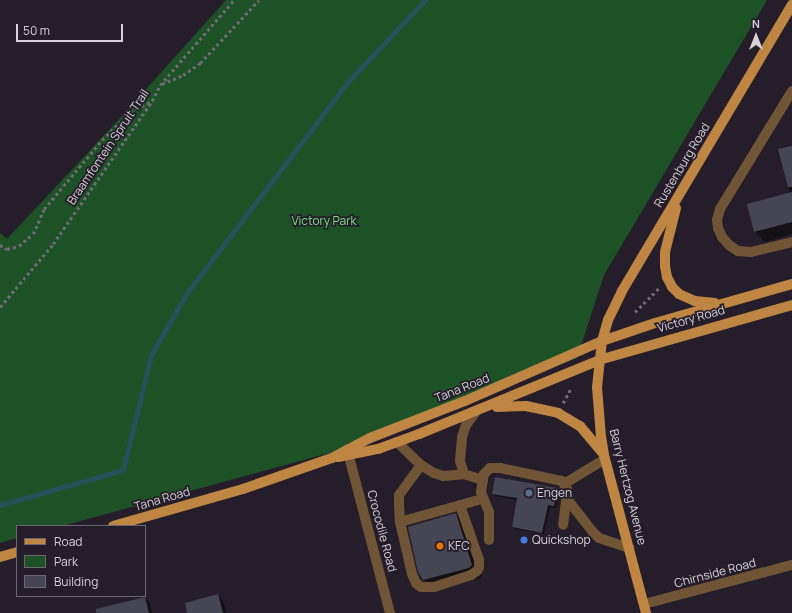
<!DOCTYPE html>
<style>
body{margin:0}
#map{position:relative;width:792px;height:613px;overflow:hidden;background:#251e2a;font-family:Manrope,sans-serif}
div>[style]{position:absolute}
[style*='--x']{left:calc(var(--x)*1px);top:calc(var(--y)*1px);width:calc(var(--w)*1px);rotate:calc(var(--a)*1deg)}
.green>*{inset:0;background:#1c5226}
.shadow>*{inset:0;background:#0007}
.stream>*{height:4.5px;margin:-2.25px;padding:0 2.25px;transform-origin:2.25px;border-radius:2.25px;background:#25515b}
.building>*{inset:0;background:#454553}
.path>*{height:2.5px;margin-top:-1.25px;transform-origin:0;background:repeating-linear-gradient(90deg,#706a74 0 3px,transparent 0 6px)}
.minor>*{height:10px;margin:-5px;padding:0 5px;transform-origin:5px;border-radius:5px;background:#6f5436}
.major>*{height:10px;margin:-5px;padding:0 5px;transform-origin:5px;border-radius:5px;background:#be8543}
.dots>*{width:11px;height:11px;translate:-50% -50%;box-sizing:border-box;border:2px solid #251e2a;border-radius:50%}
span{translate:-50% -50%;white-space:nowrap;text-align:center;line-height:1.15;-webkit-text-stroke:3.5px #251e2a;paint-order:stroke}
.street-label{font-size:12px;color:#d7d2da}
.park-label{font-size:12px;color:#79e188}
.poi-label{font-size:12px;color:#d7d2da}
.left{translate:0 -50%;text-align:left}
.legend{position:absolute;left:16px;top:525px;width:130px;height:72px;box-sizing:border-box;background:#251e2a;border:1px solid #6c6670;margin:0;padding:5px 7px;list-style:none;font-size:12px;color:#d7d2da}
.legend li{display:flex;align-items:center;gap:8px;height:20px}
.legend b{width:20px;border:1px solid #6c6670}
.north{position:absolute;left:736px;top:16px;width:40px;height:40px;-webkit-text-stroke:3px #251e2a;paint-order:stroke;rotate:0deg;font-size:11px;font-weight:700;line-height:16px;text-align:center;color:#d7d2da}
.north::after{content:'';display:block;margin:auto;width:14px;height:18px;background:#d7d2da;clip-path:polygon(50% 0,100% 100%,50% 72%,0 100%)}
.scale{position:absolute;left:16px;top:24px;width:107px;height:18px;box-sizing:border-box;border:2px solid #d7d2da;border-top:0;padding-left:5px;font-size:12px;line-height:14px;white-space:nowrap;color:#d7d2da;-webkit-text-stroke:3px #251e2a;paint-order:stroke}
</style>
<div id="map">
<div class="green">
<div style="clip-path:polygon(226px 0,767px 0,604px 275px,577px 358px,355px 446px,62px 526px,17px 526px,17px 538px,0 543px,0 233px,7px 239px,123px 115px)"></div>
</div>
<div class="shadow">
<div style="clip-path:polygon(792px 147px,792px 234px,765px 242px,755px 232px,790px 193px,780px 150px)"></div>
<div style="clip-path:polygon(556px 489px,559px 491px,556px 508px,550px 507px,544px 534px,515px 529px,513px 527px,518px 500px,495px 496px,493px 493px)"></div>
<div style="clip-path:polygon(456px 514px,466px 524px,482px 576px,480px 578px,434px 590px,424px 580px)"></div>
<div style="clip-path:polygon(218px 595px,223px 601px,227px 613px,188px 613px)"></div>
<div style="clip-path:polygon(145px 598px,150px 603px,152px 613px,114px 613px)"></div>
</div>
<div class="stream">
<div style="--x:0;--y:505;--w:128;--a:-15.9"></div>
<div style="--x:123;--y:470;--w:118;--a:-76.3"></div>
<div style="--x:151;--y:355;--w:72;--a:-59.9"></div>
<div style="--x:187;--y:293;--w:265;--a:-52.7"></div>
<div style="--x:348;--y:82;--w:112;--a:-46.8"></div>
</div>
<div class="building">
<div style="clip-path:polygon(792px 146px,792px 187px,788px 187px,778px 149px)"></div>
<div style="clip-path:polygon(792px 192px,792px 222px,754px 232px,747px 204px)"></div>
<div style="clip-path:polygon(495px 477px,557px 488px,554px 506px,548px 505px,542px 533px,512px 527px,517px 498px,492px 494px)"></div>
<div style="clip-path:polygon(456px 513px,472px 565px,469px 568px,423px 580px,418px 572px,408px 527px)"></div>
<div style="clip-path:polygon(218px 594px,223px 613px,187px 613px,185px 603px)"></div>
<div style="clip-path:polygon(145px 597px,149px 613px,96px 613px,96px 609px)"></div>
</div>
<div class="path">
<div style="--x:162;--y:84;--w:23;--a:-23"></div>
<div style="--x:183;--y:75;--w:21;--a:-35"></div>
<div style="--x:200;--y:63;--w:86;--a:-46.9"></div>
<div style="--x:0;--y:245;--w:8;--a:30"></div>
<div style="--x:7;--y:249;--w:12;--a:-14"></div>
<div style="--x:19;--y:246;--w:18;--a:-41"></div>
<div style="--x:33;--y:234;--w:27;--a:-66"></div>
<div style="--x:44;--y:209;--w:90;--a:-50"></div>
<div style="--x:102;--y:140;--w:40;--a:-44"></div>
<div style="--x:131;--y:112;--w:21;--a:-28"></div>
<div style="--x:0;--y:307;--w:82;--a:-49.9"></div>
<div style="--x:53;--y:244;--w:174;--a:-55.3"></div>
<div style="--x:152;--y:101;--w:18;--a:-63"></div>
<div style="--x:160;--y:85;--w:113;--a:-49"></div>
<div style="--x:635;--y:312;--w:34;--a:-45"></div>
<div style="--x:563;--y:403;--w:17;--a:-62"></div>
</div>
<div class="minor">
<div style="--x:792;--y:91;--w:138;--a:121.4"></div>
<div style="--x:720;--y:209;--w:11;--a:105"></div>
<div style="--x:717;--y:220;--w:8;--a:83"></div>
<div style="--x:718;--y:228;--w:10;--a:66"></div>
<div style="--x:722;--y:237;--w:11;--a:49"></div>
<div style="--x:729;--y:245;--w:11;--a:34"></div>
<div style="--x:738;--y:251;--w:13;--a:4"></div>
<div style="--x:751;--y:252;--w:42;--a:-13.7"></div>
<div style="--x:397;--y:442;--w:33;--a:44"></div>
<div style="--x:421;--y:465;--w:15;--a:32"></div>
<div style="--x:434;--y:473;--w:9;--a:18"></div>
<div style="--x:443;--y:476;--w:21;--a:-5"></div>
<div style="--x:464;--y:474;--w:20;--a:18"></div>
<div style="--x:347;--y:449;--w:170;--a:75.3"></div>
<div style="--x:421;--y:465;--w:37;--a:126"></div>
<div style="--x:399;--y:495;--w:10;--a:90"></div>
<div style="--x:399;--y:505;--w:17;--a:87"></div>
<div style="--x:400;--y:522;--w:53;--a:77"></div>
<div style="--x:412;--y:574;--w:10;--a:66"></div>
<div style="--x:416;--y:583;--w:6;--a:39"></div>
<div style="--x:421;--y:587;--w:13;--a:0"></div>
<div style="--x:434;--y:587;--w:39;--a:-18"></div>
<div style="--x:471;--y:575;--w:7;--a:-34"></div>
<div style="--x:477;--y:571;--w:4;--a:-63"></div>
<div style="--x:479;--y:567;--w:7;--a:-90"></div>
<div style="--x:479;--y:560;--w:58;--a:-109.1"></div>
<div style="--x:464;--y:474;--w:14;--a:-107"></div>
<div style="--x:460;--y:461;--w:24;--a:-85"></div>
<div style="--x:462;--y:437;--w:13;--a:-72"></div>
<div style="--x:466;--y:425;--w:15;--a:-53"></div>
<div style="--x:564;--y:484;--w:48;--a:-31.4"></div>
<div style="--x:567;--y:499;--w:42;--a:51.8"></div>
<div style="--x:593;--y:532;--w:8;--a:45"></div>
<div style="--x:599;--y:538;--w:32;--a:18"></div>
<div style="--x:400;--y:522;--w:85;--a:-15.7"></div>
<div style="--x:489;--y:540;--w:28;--a:-90"></div>
<div style="--x:489;--y:512;--w:22;--a:-112"></div>
<div style="--x:481;--y:492;--w:18;--a:-81"></div>
<div style="--x:484;--y:474;--w:8;--a:-45"></div>
<div style="--x:490;--y:468;--w:10;--a:0"></div>
<div style="--x:500;--y:468;--w:63;--a:11.8"></div>
<div style="--x:562;--y:481;--w:9;--a:58"></div>
<div style="--x:567;--y:489;--w:4;--a:90"></div>
<div style="--x:567;--y:493;--w:32;--a:97"></div>
<div style="--x:644;--y:604;--w:153;--a:-14.8"></div>
</div>
<div class="major">
<div style="--x:676;--y:208;--w:45;--a:104"></div>
<div style="--x:665;--y:252;--w:14;--a:90"></div>
<div style="--x:665;--y:266;--w:11;--a:80"></div>
<div style="--x:667;--y:277;--w:11;--a:63"></div>
<div style="--x:672;--y:287;--w:10;--a:45"></div>
<div style="--x:679;--y:294;--w:17;--a:24"></div>
<div style="--x:695;--y:301;--w:20;--a:6"></div>
<div style="--x:497;--y:407;--w:29;--a:-2"></div>
<div style="--x:526;--y:406;--w:33;--a:12"></div>
<div style="--x:558;--y:413;--w:26;--a:31"></div>
<div style="--x:580;--y:426;--w:34;--a:50"></div>
<div style="--x:338;--y:457;--w:41;--a:-11.3"></div>
<div style="--x:378;--y:449;--w:44;--a:-20.1"></div>
<div style="--x:419;--y:434;--w:195;--a:-22.3"></div>
<div style="--x:599;--y:360;--w:201;--a:-15.9"></div>
<div style="--x:113;--y:526;--w:135;--a:-15.9"></div>
<div style="--x:243;--y:489;--w:94;--a:-19.2"></div>
<div style="--x:332;--y:458;--w:43;--a:-27.8"></div>
<div style="--x:370;--y:438;--w:102;--a:-21.3"></div>
<div style="--x:465;--y:401;--w:150;--a:-23.7"></div>
<div style="--x:602;--y:341;--w:56;--a:-18.8"></div>
<div style="--x:655;--y:323;--w:142;--a:-15.9"></div>
<div style="--x:0;--y:557;--w:18;--a:-16"></div>
<div style="--x:646;--y:613;--w:163;--a:-104.9"></div>
<div style="--x:604;--y:455;--w:18;--a:-99"></div>
<div style="--x:601;--y:437;--w:50;--a:-94.6"></div>
<div style="--x:597;--y:387;--w:46;--a:-83.8"></div>
<div style="--x:602;--y:341;--w:22;--a:-74"></div>
<div style="--x:608;--y:320;--w:32;--a:-64"></div>
<div style="--x:622;--y:291;--w:333;--a:-59.3"></div>
</div>
<div class="dots">
<div style="left:529px;top:493px;background:#5c6f8a"></div>
<div style="left:524px;top:540px;background:#3f7fe0"></div>
<div style="left:440px;top:546px;background:#e8710a"></div>
</div>
<div class="street-label">
<span style="left:108px;top:147px;rotate:-56deg">Braamfontein Spruit Trail</span>
<span style="left:682px;top:165px;rotate:-59deg">Rustenburg Road</span>
<span style="left:691px;top:319px;rotate:-16deg">Victory Road</span>
<span style="left:462px;top:388px;rotate:-22deg">Tana Road</span>
<span style="left:628px;top:487px;rotate:76deg">Barry Hertzog Avenue</span>
<span style="left:162px;top:499px;rotate:-16deg">Tana Road</span>
<span style="left:382px;top:531px;rotate:75deg">Crocodile Road</span>
<span style="left:715px;top:573px;rotate:-15deg">Chirnside Road</span>
</div>
<div class="park-label">
<span style="left:324px;top:221px">Victory Park</span>
</div>
<div class="poi-label">
<span class="left" style="left:537px;top:493px">Engen</span>
<span class="left" style="left:532px;top:540px">Quickshop</span>
<span class="left" style="left:448px;top:546px">KFC</span>
</div>
<ul class="legend">
<li><b style="height:5px;background:#be8543"></b>Road</li>
<li><b style="height:11px;background:#1c5226"></b>Park</li>
<li><b style="height:11px;background:#454553"></b>Building</li>
</ul>
<div class="north">N</div>
<div class="scale">50 m</div>
</div>
